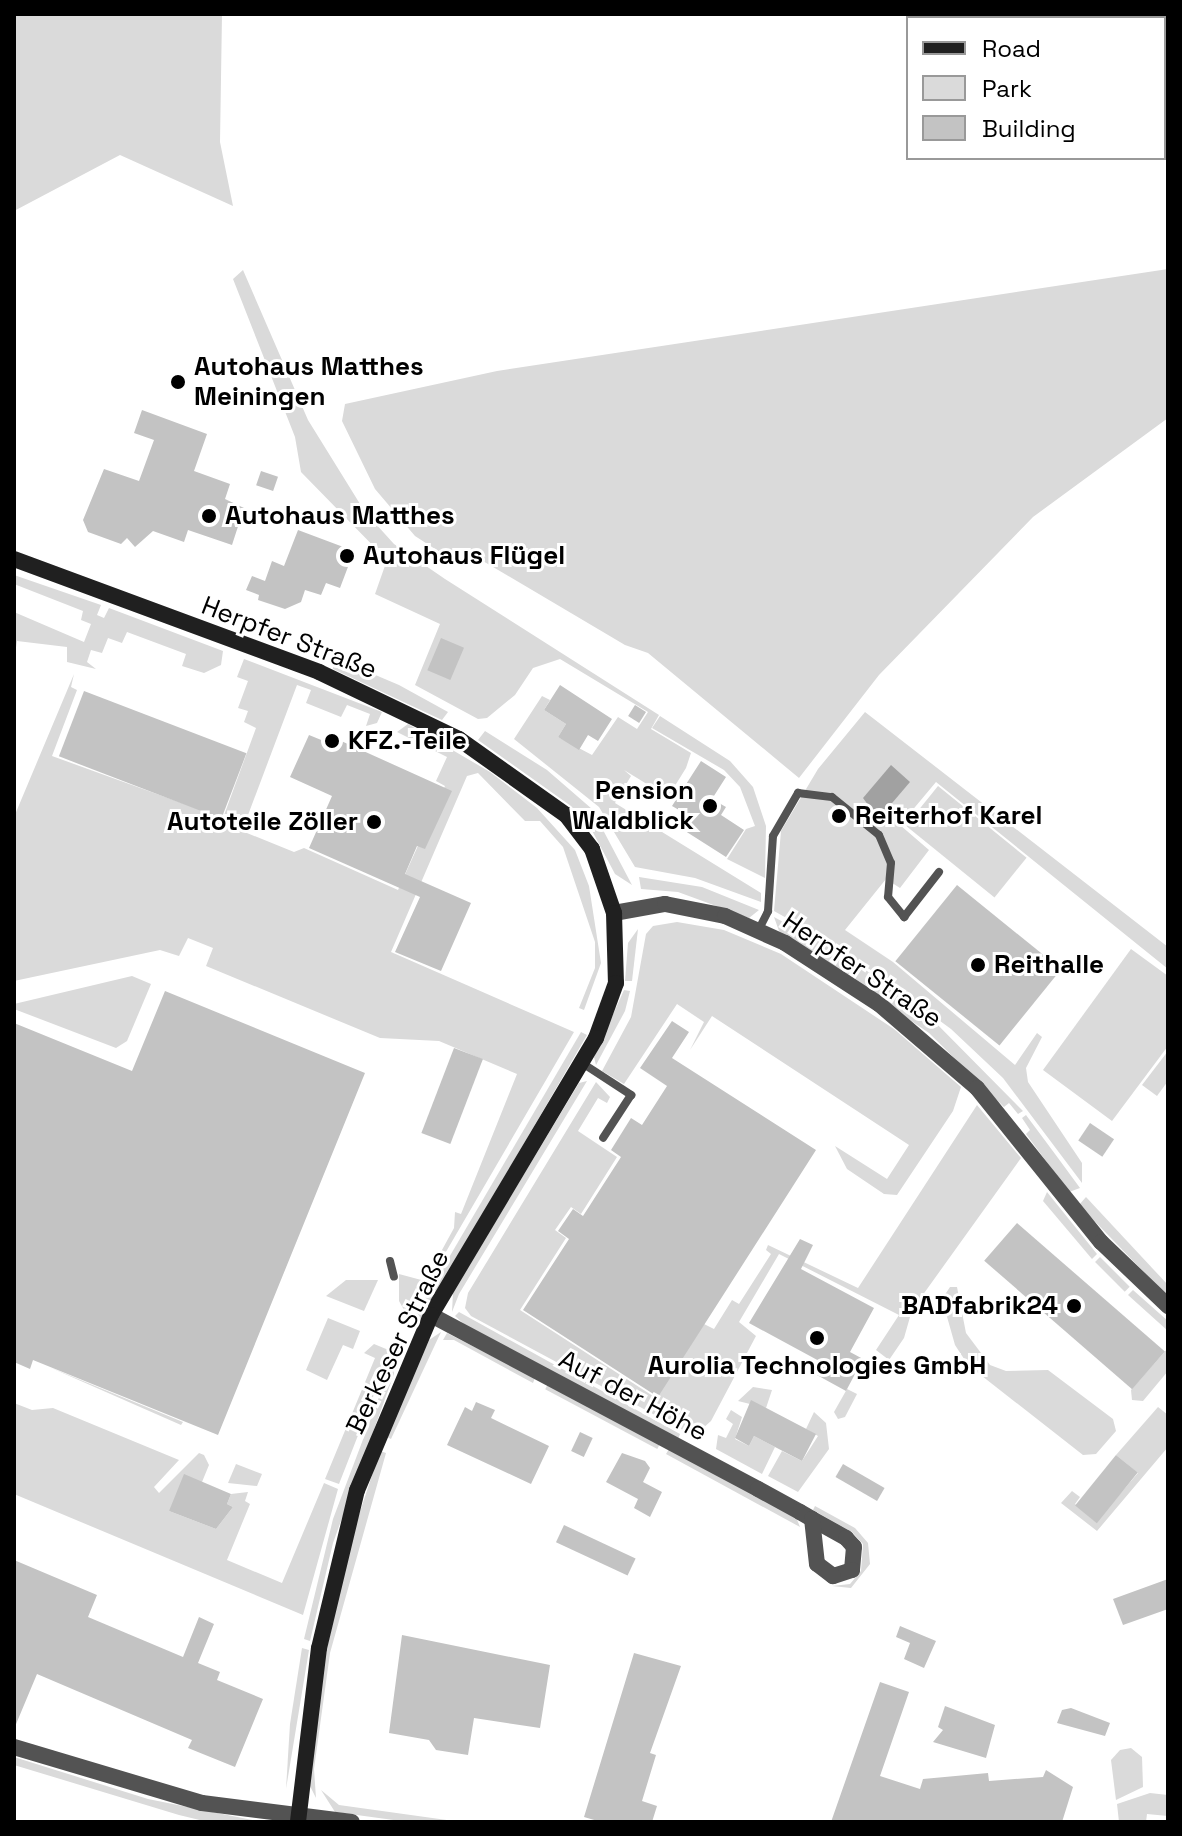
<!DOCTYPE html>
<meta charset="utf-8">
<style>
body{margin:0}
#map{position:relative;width:1182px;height:1836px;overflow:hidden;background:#fff;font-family:"Space Grotesk",sans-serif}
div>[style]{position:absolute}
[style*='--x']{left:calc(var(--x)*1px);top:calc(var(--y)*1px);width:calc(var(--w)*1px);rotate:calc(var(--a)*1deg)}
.green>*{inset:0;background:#dadada;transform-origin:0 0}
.water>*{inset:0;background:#a1a1a1}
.building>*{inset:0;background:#c3c3c3;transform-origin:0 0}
.lane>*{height:8px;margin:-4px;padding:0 4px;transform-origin:4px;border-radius:4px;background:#535353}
.street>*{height:16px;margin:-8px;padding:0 8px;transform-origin:8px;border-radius:8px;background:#535353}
.secondary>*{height:16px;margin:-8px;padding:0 8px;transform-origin:8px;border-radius:8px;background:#202020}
.dots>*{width:22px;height:22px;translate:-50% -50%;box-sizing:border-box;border:4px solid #fff;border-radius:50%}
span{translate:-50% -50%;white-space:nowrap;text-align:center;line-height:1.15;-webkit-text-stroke:6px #fff;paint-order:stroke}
.poi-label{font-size:26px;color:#000;font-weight:700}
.left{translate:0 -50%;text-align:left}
.right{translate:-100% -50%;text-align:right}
.street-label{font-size:26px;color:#000}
.frame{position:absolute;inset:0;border:16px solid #000;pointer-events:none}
.legend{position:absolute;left:906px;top:16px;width:260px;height:144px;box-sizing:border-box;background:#fff;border:2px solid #999;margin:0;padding:10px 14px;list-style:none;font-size:24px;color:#000}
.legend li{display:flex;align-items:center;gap:16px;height:40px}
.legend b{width:40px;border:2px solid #999}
</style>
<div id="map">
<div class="green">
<div style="clip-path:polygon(14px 14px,222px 14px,220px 142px,233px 206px,120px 155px,14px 211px)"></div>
<div style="clip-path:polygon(1168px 269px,1168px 418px,1033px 517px,879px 675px,799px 778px,648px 653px,625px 645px,471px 554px,449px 558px,415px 536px,375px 489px,342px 421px,345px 404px,497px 371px)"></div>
<div style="clip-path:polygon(243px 270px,308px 420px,365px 512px,394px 544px,445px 579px,659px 715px,651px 729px,691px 753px,686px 768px,668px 797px,624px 770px,631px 776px,615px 803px,761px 893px,761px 902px,695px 878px,635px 867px,599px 807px,514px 739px,542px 696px,550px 700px,544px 710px,566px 724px,558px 737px,592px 755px,618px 717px,637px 729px,648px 712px,560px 659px,533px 668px,515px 695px,487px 718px,478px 719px,415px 685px,440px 624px,375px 594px,387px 560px,301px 472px,295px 437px,233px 279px)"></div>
<div style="clip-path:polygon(14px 575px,101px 605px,97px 615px,104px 618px,109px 608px,223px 651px,221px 665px,204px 673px,182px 666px,186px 654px,127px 632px,122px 643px,108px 638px,102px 653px,91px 650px,87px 662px,96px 669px,67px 662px,67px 647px,17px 641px,14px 661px,14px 612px,84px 642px,91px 624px,81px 620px,83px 611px,14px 584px)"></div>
<div style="clip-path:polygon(333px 657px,399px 685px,448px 712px,442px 720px,333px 669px)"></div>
<div style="clip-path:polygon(244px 659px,382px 712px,377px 723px,366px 726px,370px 714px,347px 705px,341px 717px,306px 703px,311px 690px,297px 685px,242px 831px,294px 852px,304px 848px,398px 890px,445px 786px,436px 781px,447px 757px,397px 732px,408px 724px,490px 772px,537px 808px,575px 850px,589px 886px,601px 963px,584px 1010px,579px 1008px,595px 968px,595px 942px,563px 847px,540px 821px,525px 821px,478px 773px,467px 776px,391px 952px,574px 1032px,408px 1317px,399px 1301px,399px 1274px,425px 1281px,454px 1228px,455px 1212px,461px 1214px,517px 1074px,439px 1041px,380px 1038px,206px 966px,213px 948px,188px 938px,179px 956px,160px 950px,14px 981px,14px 817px,74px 674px,71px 687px,77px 690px,52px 756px,223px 818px,256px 728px,244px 722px,248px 711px,238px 708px,248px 681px,237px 677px)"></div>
<div style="clip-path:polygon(865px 712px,1168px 947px,1168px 969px,936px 782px,900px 825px,929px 850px,900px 888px,886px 879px,845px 930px,893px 962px,1015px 1065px,1037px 1033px,1042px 1037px,1026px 1068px,1028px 1082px,1082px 1163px,1082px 1183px,1003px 1078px,951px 1029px,842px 949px,774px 911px,781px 831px,818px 769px)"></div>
<div style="clip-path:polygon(660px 716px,730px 761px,753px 787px,766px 826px,765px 878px,727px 859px,746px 829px,755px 826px,740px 787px,724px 770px,652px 728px)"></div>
<div style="clip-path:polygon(485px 731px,547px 770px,592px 809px,632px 885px,615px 874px,589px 825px,571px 806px,478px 740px)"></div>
<div style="left:938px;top:786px;width:114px;height:51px;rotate:39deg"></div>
<div style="clip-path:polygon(639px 877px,702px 887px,759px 910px,749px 918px,678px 892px,641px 889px)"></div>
<div style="clip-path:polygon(774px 917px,849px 958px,928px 1015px,1023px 1111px,1018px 1114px,1009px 1103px,1004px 1107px,929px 1033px,779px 931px)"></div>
<div style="clip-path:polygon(677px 922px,724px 930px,781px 954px,894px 1029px,961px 1087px,953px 1111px,897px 1195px,884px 1194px,847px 1169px,835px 1146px,887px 1179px,909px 1145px,712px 1016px,690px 1050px,704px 1022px,677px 1004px,624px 1084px,602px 1071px,631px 1017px,646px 934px,653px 926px)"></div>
<div style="clip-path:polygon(638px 929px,632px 981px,625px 981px,628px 943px)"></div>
<div style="clip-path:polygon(1131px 949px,1168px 976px,1168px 1046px,1112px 1121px,1043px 1070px)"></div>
<div style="clip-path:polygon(132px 976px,151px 984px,127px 1041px,116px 1048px,14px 1009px,14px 1004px)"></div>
<div style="clip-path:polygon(624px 990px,630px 991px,625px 1011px,596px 1065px,594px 1057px)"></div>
<div style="clip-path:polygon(581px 1032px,587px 1035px,540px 1116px,420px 1320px,413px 1319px)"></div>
<div style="clip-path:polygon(1168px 1051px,1168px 1081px,1157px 1096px,1142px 1085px)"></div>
<div style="clip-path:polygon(587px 1081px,459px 1294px,452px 1312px,453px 1292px,579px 1083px)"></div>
<div style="clip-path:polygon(596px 1082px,610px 1097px,607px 1103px,598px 1098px,578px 1131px,617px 1157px,581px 1214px,571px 1207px,555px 1230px,566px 1238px,520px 1310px,656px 1398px,704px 1324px,714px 1329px,732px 1300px,739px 1304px,771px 1254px,766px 1250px,768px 1245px,858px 1288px,977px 1105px,1021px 1158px,912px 1310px,904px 1338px,889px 1360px,876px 1350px,899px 1315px,779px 1254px,739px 1322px,756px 1336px,711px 1421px,694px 1436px,471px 1316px,465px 1308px,468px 1293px)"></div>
<div style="clip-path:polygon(1026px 1115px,1058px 1158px,1080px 1188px,1069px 1192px,1026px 1134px,1030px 1130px,1022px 1118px)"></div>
<div style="clip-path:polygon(1047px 1192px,1097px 1254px,1092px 1259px,1043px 1201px)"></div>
<div style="clip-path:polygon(1086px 1197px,1168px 1285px,1168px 1297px,1079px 1205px)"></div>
<div style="left:1100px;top:1257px;width:42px;height:7px;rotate:45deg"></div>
<div style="clip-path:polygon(346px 1280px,378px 1280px,364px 1311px,326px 1296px)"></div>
<div style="clip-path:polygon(950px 1287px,957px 1287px,966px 1333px,990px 1365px,1006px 1371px,1048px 1370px,1113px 1419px,1116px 1431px,1096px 1454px,1083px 1455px,968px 1365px,955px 1345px,942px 1299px)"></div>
<div style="clip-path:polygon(1133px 1290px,1168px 1321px,1168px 1331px,1128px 1295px)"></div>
<div style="clip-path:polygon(459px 1312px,680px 1434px,678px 1439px,465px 1325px,455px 1316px)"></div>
<div style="clip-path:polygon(328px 1318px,360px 1331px,353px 1349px,343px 1345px,327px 1380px,306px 1370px)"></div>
<div style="clip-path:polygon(441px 1332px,391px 1439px,385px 1436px,429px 1340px)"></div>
<div style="clip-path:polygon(447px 1333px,535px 1378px,533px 1383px,454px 1340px,443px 1340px)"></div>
<div style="clip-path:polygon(374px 1344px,391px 1351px,339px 1484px,325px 1479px,375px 1358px,364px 1353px)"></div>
<div style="clip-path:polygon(1168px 1348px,1168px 1371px,1143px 1401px,1132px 1400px,1131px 1390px)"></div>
<div style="clip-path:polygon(393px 1360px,394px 1374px,333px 1543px,310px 1641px,304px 1639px,333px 1519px)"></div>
<div style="clip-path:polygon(49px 1367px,183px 1422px,181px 1425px)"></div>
<div style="left:548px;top:1384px;width:127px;height:6px;rotate:28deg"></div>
<div style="clip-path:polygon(753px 1387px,772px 1390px,766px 1408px,738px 1401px)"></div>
<div style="clip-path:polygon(847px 1389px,857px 1394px,845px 1417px,838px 1419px,834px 1412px)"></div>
<div style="clip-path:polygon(14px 1403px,32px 1410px,53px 1408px,179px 1460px,154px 1487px,159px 1493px,199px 1453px,204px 1455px,209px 1465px,202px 1482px,169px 1511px,216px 1529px,233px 1507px,227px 1504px,231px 1494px,248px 1492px,245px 1501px,250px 1504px,227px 1560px,282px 1583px,324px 1483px,338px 1489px,303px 1615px,14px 1494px)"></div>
<div style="clip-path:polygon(1158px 1407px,1168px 1415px,1168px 1447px,1097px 1531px,1061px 1503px,1072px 1491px,1080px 1497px,1075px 1504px,1096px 1522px,1138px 1473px,1116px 1455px)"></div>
<div style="clip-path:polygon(731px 1410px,742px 1417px,735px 1439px,749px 1446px,754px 1436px,775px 1447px,762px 1474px,716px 1449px,718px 1435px,726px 1438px,733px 1424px,726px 1419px)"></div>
<div style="clip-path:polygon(814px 1412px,826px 1423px,829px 1449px,798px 1492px,768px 1476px,782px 1451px,802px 1461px,818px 1436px,806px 1429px)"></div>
<div style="clip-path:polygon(669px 1449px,796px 1517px,800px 1527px,666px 1454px)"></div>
<div style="clip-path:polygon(380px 1451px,386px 1453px,330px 1653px,314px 1769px,316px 1798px,309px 1784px,317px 1693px,353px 1533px)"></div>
<div style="clip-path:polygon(236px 1464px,262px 1474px,257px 1486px,228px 1483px)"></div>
<div style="clip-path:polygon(815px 1506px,855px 1528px,868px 1543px,870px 1564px,851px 1588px,832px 1586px,850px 1584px,861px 1571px,863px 1544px,852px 1532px,813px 1510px)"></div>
<div style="clip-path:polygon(302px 1648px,309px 1650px,286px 1789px,290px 1724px)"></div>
<div style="clip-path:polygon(1131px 1748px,1142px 1757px,1143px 1787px,1116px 1800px,1111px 1760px,1120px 1750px)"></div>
<div style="clip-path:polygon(14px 1757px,148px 1799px,262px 1822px,208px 1822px,179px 1815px,14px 1765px)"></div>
<div style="clip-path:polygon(321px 1790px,339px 1805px,461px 1822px,408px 1822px,335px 1812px)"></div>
<div style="clip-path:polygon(1150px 1793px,1168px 1795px,1168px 1816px,1147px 1814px,1146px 1822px,1119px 1822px,1117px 1804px)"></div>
</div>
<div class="water">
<div style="clip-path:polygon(891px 765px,910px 782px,887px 809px,871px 809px,863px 798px)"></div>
</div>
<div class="building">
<div style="clip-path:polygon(142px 410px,207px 434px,194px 471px,230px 484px,225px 499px,244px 508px,232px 545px,188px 530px,184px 542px,153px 531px,135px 547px,127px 538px,121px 544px,88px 532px,83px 520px,104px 469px,139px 481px,154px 440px,134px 433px)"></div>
<div style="left:261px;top:471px;width:18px;height:15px;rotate:19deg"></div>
<div style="clip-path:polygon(298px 530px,354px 551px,340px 588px,326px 583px,321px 595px,305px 590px,301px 602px,285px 609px,258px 600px,259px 595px,246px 590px,252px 576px,265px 581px,272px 561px,284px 566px)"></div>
<div style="left:441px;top:638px;width:25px;height:35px;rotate:23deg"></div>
<div style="clip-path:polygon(560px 685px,612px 719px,598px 741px,588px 735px,579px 750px,558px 737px,566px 724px,544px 710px)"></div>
<div style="left:84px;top:691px;width:174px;height:70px;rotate:21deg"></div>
<div style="left:635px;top:705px;width:13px;height:13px;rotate:32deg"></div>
<div style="clip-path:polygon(309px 735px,336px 746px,339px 740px,452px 791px,425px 849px,417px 846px,405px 874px,471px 903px,441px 971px,395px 952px,420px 897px,309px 848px,332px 796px,290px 777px)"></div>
<div style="clip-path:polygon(701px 761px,726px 777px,712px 799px,726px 807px,721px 815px,744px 830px,726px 857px,682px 829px,679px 810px,672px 806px)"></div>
<div style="left:957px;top:885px;width:134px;height:98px;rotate:39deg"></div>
<div style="clip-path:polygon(165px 991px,365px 1073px,218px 1435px,33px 1360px,30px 1369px,14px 1362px,14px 1023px,132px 1071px)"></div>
<div style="clip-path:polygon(672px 1021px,689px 1032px,672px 1058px,816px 1150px,658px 1397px,523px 1310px,569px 1239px,558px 1231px,573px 1209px,583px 1216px,621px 1157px,611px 1150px,631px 1118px,642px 1125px,667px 1086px,640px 1068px)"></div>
<div style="left:454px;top:1048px;width:31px;height:91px;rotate:21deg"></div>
<div style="left:1090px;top:1123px;width:29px;height:21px;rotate:34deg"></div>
<div style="left:1017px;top:1223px;width:196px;height:50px;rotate:41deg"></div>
<div style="clip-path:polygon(800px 1239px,813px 1245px,801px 1269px,874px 1308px,850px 1352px,863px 1359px,846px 1391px,815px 1374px,821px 1362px,749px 1323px)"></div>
<div style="clip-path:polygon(751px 1400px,816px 1434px,802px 1461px,754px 1436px,749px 1446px,735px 1438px)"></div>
<div style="clip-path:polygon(476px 1402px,495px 1410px,491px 1418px,549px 1446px,531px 1484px,447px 1445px,465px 1407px,472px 1411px)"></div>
<div style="left:580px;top:1432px;width:14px;height:21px;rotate:25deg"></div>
<div style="clip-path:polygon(622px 1453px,645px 1461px,650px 1468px,643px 1482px,662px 1492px,650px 1517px,634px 1508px,638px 1499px,606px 1482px)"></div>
<div style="left:1116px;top:1455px;width:28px;height:65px;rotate:39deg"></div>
<div style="left:843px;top:1464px;width:48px;height:15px;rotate:30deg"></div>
<div style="clip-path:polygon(184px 1474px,231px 1494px,227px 1504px,233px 1507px,216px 1529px,169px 1511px)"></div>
<div style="left:564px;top:1525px;width:79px;height:19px;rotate:25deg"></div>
<div style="clip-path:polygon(14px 1560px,97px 1595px,88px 1617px,183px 1657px,199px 1617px,214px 1624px,198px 1663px,220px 1672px,217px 1680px,263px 1699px,235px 1767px,188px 1748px,192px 1740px,37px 1674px,14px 1729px)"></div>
<div style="clip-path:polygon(1168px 1579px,1168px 1609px,1123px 1625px,1113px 1599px)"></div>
<div style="clip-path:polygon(900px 1626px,936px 1641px,924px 1668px,904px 1659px,910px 1643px,896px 1637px)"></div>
<div style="clip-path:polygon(402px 1635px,550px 1665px,540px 1728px,474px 1718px,468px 1755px,436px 1750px,429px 1740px,389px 1733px)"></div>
<div style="clip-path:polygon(634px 1653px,681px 1666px,650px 1753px,656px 1755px,642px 1801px,657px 1806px,652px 1822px,601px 1822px,584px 1817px)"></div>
<div style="clip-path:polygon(880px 1682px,909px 1692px,880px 1776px,920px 1789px,923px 1779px,988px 1773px,989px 1781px,1043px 1777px,1046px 1770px,1073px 1787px,1062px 1822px,831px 1822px)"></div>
<div style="clip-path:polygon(945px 1706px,995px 1725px,986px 1758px,933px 1742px,943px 1730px,938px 1727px)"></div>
<div style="clip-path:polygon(1071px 1708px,1110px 1723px,1105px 1736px,1057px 1723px,1062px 1710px)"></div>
</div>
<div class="lane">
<div style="--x:759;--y:929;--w:20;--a:-63"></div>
<div style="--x:768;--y:911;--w:75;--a:-86.2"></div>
<div style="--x:773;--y:836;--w:50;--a:-59.8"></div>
<div style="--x:798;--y:793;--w:34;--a:7"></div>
<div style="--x:832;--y:797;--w:60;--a:39"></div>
<div style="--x:879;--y:835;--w:30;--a:67"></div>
<div style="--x:891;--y:863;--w:34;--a:95"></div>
<div style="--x:888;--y:897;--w:26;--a:51"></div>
<div style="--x:904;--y:917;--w:57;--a:-52.1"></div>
<div style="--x:582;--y:1063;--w:59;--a:33.1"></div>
<div style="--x:631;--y:1095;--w:51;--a:123.1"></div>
<div style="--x:390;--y:1261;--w:16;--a:76"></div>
</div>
<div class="street">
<div style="--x:614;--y:913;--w:52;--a:-10"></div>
<div style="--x:665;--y:904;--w:61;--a:11.3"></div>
<div style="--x:725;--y:916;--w:66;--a:24.2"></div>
<div style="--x:785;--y:943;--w:112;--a:33"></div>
<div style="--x:879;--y:1004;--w:129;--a:40.6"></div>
<div style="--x:977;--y:1088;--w:198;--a:51.2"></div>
<div style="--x:1101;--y:1242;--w:93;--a:43.7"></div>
<div style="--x:431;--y:1315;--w:370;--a:28"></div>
<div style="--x:758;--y:1489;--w:48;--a:28.7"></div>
<div style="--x:800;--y:1512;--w:14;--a:30"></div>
<div style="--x:812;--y:1519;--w:39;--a:29"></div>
<div style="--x:846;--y:1538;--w:12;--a:48"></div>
<div style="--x:854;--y:1547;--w:23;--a:95"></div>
<div style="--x:852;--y:1570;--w:20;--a:162"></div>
<div style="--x:833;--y:1576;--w:20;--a:-143"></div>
<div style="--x:817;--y:1564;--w:45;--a:-96.3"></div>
<div style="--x:14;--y:1747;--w:196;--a:16.6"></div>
<div style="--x:202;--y:1803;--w:151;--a:7.2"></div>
</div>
<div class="secondary">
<div style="--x:14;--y:559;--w:325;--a:20.3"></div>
<div style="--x:319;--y:672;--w:155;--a:25.6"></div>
<div style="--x:459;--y:739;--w:131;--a:35.4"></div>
<div style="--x:566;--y:815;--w:43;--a:52.6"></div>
<div style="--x:592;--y:849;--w:68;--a:71"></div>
<div style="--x:614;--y:913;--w:70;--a:88.4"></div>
<div style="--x:616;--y:983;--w:59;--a:110"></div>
<div style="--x:596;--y:1038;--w:322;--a:120.8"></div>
<div style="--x:431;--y:1315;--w:190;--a:112.9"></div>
<div style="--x:357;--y:1490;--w:163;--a:103.5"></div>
<div style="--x:319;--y:1648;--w:175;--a:96.9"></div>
</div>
<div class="dots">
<div style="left:178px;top:382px;background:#000"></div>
<div style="left:209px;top:516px;background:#000"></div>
<div style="left:347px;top:556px;background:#000"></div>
<div style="left:332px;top:741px;background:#000"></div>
<div style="left:710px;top:806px;background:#000"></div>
<div style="left:839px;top:816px;background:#000"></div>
<div style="left:374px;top:822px;background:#000"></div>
<div style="left:978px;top:965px;background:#000"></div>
<div style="left:1074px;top:1306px;background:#000"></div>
<div style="left:817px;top:1338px;background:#000"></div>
</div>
<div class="poi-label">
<span class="left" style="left:194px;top:382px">Autohaus Matthes<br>Meiningen</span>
<span class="left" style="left:225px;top:516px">Autohaus Matthes</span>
<span class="left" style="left:363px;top:556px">Autohaus Flügel</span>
<span class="left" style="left:348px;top:741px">KFZ.-Teile</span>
<span class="right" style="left:694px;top:806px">Pension<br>Waldblick</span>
<span class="left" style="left:855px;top:816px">Reiterhof Karel</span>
<span class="right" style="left:358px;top:822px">Autoteile Zöller</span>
<span class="left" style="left:994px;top:965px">Reithalle</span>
<span class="right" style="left:1058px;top:1306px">BADfabrik24</span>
<span style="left:817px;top:1366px">Aurolia Technologies GmbH</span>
</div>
<div class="street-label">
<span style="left:289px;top:638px;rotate:21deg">Herpfer Straße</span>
<span style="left:862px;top:970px;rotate:34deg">Herpfer Straße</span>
<span style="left:398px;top:1342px;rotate:-64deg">Berkeser Straße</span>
<span style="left:633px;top:1396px;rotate:28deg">Auf der Höhe</span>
</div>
<div class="frame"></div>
<ul class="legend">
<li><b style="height:10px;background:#202020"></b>Road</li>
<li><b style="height:22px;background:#dadada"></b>Park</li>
<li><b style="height:22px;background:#c3c3c3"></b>Building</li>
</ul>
</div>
